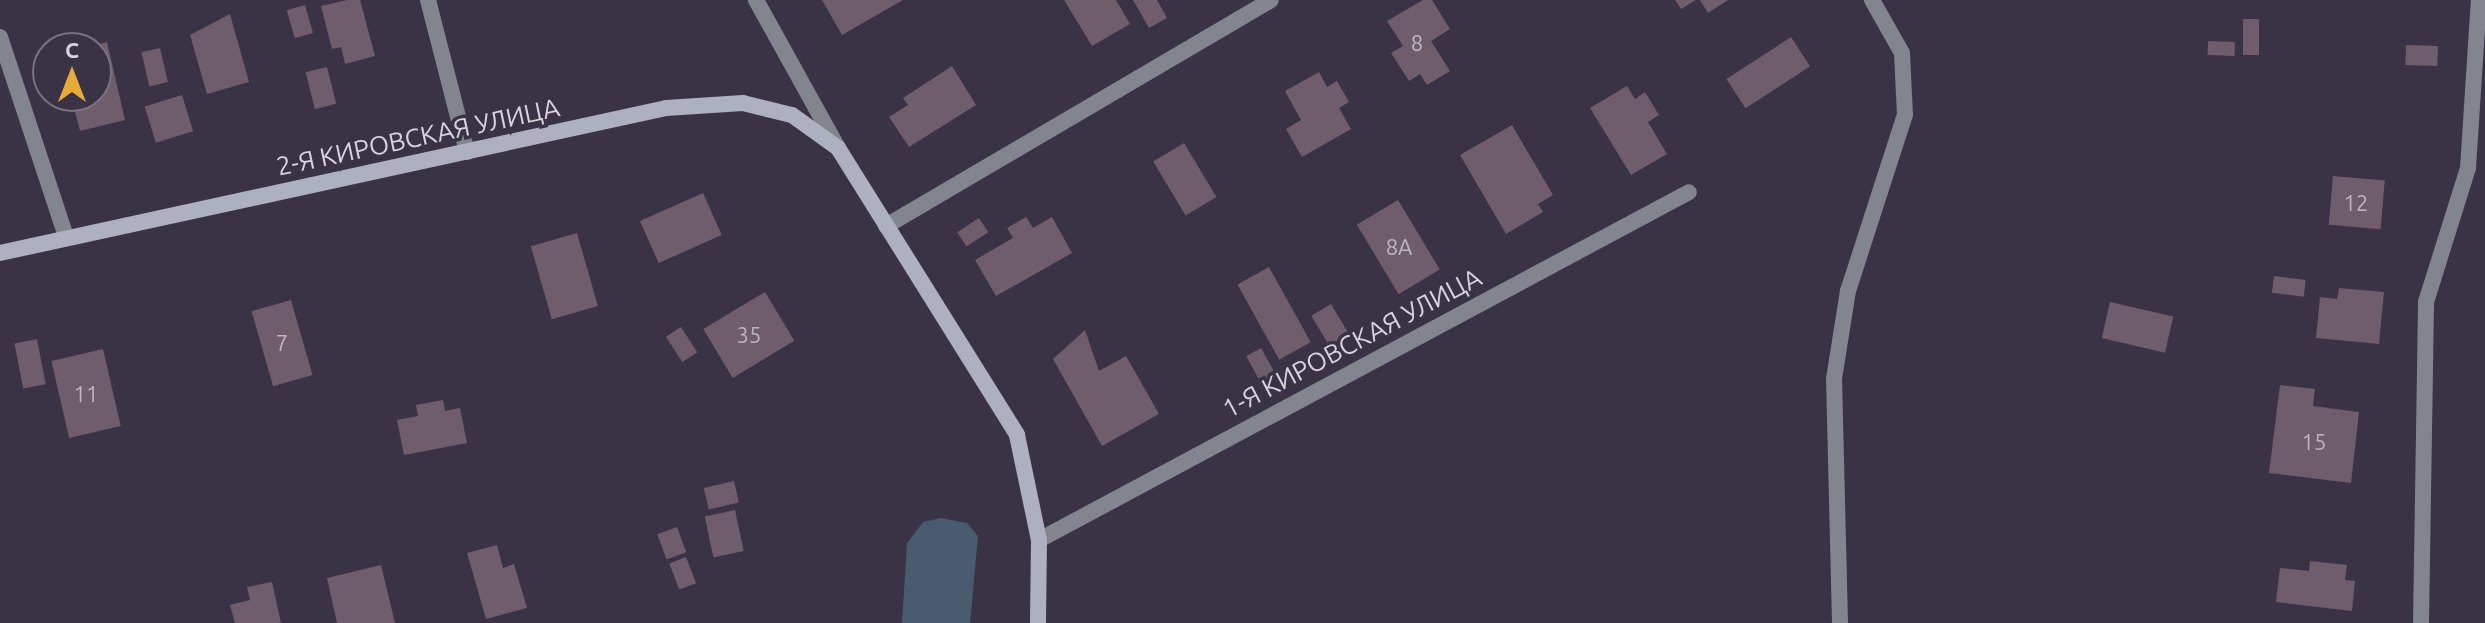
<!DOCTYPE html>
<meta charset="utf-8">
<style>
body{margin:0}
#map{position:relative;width:2485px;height:623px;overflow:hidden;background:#3a3245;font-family:Ubuntu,sans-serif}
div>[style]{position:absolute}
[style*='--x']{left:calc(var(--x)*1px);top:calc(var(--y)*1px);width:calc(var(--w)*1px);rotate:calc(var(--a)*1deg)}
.water>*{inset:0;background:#485b6f}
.building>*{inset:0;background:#6f5d6c;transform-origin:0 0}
.street>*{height:16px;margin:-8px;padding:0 8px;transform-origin:8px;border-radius:8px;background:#82848e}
.secondary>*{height:16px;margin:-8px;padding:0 8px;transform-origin:8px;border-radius:8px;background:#adb0c0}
span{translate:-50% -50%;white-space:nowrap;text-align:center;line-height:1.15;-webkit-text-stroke:7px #3a3245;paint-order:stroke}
.number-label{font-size:22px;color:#bdb5c2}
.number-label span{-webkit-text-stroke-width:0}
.street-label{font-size:26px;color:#d7d2de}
.north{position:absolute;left:32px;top:32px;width:80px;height:80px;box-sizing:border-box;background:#3a3245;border:2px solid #797282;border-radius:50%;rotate:0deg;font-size:22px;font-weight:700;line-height:32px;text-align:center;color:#d7d2de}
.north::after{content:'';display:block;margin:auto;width:28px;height:36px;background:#e6ac36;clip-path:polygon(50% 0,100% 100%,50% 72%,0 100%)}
</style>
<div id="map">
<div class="water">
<div style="clip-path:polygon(941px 518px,967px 523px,978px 536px,970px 623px,902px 623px,907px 543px,923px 522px)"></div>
</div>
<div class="building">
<div style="clip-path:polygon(347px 0,360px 0,375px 56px,345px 64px,341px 47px,332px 49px,321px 6px)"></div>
<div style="clip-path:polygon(822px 0,903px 0,842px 35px)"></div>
<div style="clip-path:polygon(1064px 0,1116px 0,1130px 24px,1092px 46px)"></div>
<div style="clip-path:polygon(1133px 0,1157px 0,1167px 18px,1149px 28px)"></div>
<div style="clip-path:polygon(1423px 0,1432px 0,1450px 29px,1431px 41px,1450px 71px,1427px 85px,1420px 74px,1409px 81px,1391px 53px,1403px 46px,1387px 21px)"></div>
<div style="clip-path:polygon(1675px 0,1696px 0,1681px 9px)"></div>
<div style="clip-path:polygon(1700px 0,1728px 0,1708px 13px)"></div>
<div style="left:305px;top:5px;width:29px;height:19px;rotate:74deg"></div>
<div style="clip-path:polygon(230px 14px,249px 82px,207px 94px,190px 35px)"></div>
<div style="left:2243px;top:19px;width:16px;height:36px"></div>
<div style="left:1791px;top:37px;width:35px;height:77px;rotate:57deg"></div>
<div style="left:2208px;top:41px;width:27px;height:14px;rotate:2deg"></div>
<div style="clip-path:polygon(107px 42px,125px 120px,80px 131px,71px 96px,96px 96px,96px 48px,88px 47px)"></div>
<div style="left:2406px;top:45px;width:32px;height:20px;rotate:2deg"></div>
<div style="left:160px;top:48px;width:35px;height:19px;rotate:77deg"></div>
<div style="clip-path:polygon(952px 66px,976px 105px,909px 147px,889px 117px,908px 105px,903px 98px)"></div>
<div style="left:327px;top:67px;width:38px;height:22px;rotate:76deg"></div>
<div style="clip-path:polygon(1319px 72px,1327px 87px,1337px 81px,1349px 102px,1339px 108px,1351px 129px,1302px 157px,1286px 129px,1301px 120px,1285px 91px)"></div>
<div style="clip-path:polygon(1627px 86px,1635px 99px,1645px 92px,1659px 115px,1648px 122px,1667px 154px,1631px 175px,1590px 108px)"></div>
<div style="left:182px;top:95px;width:38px;height:39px;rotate:73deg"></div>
<div style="clip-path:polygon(1512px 125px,1553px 195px,1538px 204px,1543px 212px,1506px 234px,1460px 155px)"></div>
<div style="left:1184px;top:143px;width:63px;height:36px;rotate:59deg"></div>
<div style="left:2333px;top:176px;width:52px;height:49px;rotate:5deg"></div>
<div style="left:703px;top:193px;width:46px;height:69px;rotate:66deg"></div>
<div style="left:1398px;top:200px;width:81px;height:48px;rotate:59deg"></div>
<div style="clip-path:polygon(1026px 217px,1033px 228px,1052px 217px,1072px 253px,996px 296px,975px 260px,1013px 238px,1007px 228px)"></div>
<div style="left:979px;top:218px;width:17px;height:26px;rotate:57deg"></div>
<div style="left:577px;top:233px;width:76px;height:48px;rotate:74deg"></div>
<div style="left:1269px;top:267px;width:86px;height:36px;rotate:61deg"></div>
<div style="left:2274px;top:276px;width:32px;height:17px;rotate:7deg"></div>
<div style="clip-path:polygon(2339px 288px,2384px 292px,2379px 344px,2316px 338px,2320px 297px,2337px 299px)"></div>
<div style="left:765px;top:292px;width:57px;height:72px;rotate:59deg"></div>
<div style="left:291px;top:300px;width:78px;height:41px;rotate:74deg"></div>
<div style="left:2110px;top:302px;width:65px;height:37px;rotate:13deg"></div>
<div style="left:1331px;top:304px;width:35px;height:23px;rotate:59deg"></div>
<div style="left:681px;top:327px;width:30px;height:18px;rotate:57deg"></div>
<div style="clip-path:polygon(1085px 330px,1099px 371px,1126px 356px,1159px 414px,1102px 446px,1053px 359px)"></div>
<div style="left:37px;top:339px;width:46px;height:23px;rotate:79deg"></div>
<div style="left:1261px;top:348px;width:31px;height:17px;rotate:61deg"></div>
<div style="left:103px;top:349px;width:79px;height:53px;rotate:77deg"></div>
<div style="clip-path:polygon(2280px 385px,2315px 389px,2313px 406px,2359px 412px,2351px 483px,2269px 473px)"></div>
<div style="clip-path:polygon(443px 400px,445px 411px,460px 408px,467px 443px,404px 455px,397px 420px,418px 416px,416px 405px)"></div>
<div style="left:734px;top:481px;width:22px;height:31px;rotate:77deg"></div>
<div style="left:735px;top:510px;width:42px;height:31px;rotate:78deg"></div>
<div style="left:677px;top:527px;width:27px;height:21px;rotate:70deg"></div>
<div style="clip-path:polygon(497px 545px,503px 568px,514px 564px,527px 608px,486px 619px,467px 553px)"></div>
<div style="left:686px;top:557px;width:28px;height:18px;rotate:69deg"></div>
<div style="clip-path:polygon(2310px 561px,2347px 565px,2345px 580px,2355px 581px,2352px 611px,2276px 602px,2280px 568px,2309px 571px)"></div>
<div style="clip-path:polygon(381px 565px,395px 623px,337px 623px,327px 578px)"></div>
<div style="clip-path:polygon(272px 582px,281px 623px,235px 623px,230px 605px,250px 600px,247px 587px)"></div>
</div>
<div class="street">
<div style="--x:428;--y:0;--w:157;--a:75.6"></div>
<div style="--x:756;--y:0;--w:169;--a:61"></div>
<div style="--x:0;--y:37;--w:211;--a:71.7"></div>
<div style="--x:886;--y:226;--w:446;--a:-30.4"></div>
<div style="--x:1039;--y:540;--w:737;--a:-28.16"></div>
<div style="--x:1840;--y:623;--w:244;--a:-91.4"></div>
<div style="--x:1834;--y:379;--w:89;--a:-81"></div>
<div style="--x:1848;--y:291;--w:185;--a:-72.1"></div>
<div style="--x:1905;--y:115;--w:62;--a:-92.8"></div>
<div style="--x:1902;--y:53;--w:61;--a:-119.5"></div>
<div style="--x:2421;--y:623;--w:321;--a:-89.1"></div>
<div style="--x:2426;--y:302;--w:140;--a:-72.6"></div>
<div style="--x:2468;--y:168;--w:168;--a:-86.3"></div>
</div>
<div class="secondary">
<div style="--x:0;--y:253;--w:682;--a:-12.28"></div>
<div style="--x:666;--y:108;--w:77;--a:-3.7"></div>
<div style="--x:743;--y:103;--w:50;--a:13.8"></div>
<div style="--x:792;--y:115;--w:57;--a:35.7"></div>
<div style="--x:838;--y:148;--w:338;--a:58"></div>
<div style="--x:1017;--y:435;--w:107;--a:78.2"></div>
<div style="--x:1039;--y:540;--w:83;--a:90.7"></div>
</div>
<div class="number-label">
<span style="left:1417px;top:43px">8</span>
<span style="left:2356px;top:203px">12</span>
<span style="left:1399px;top:247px">8А</span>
<span style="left:749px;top:335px">35</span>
<span style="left:282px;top:343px">7</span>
<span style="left:86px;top:394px">11</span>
<span style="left:2314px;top:442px">15</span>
</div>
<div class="street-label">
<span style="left:418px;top:137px;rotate:-12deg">2-Я КИРОВСКАЯ УЛИЦА</span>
<span style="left:1352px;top:343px;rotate:-28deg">1-Я КИРОВСКАЯ УЛИЦА</span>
</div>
<div class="north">С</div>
</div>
